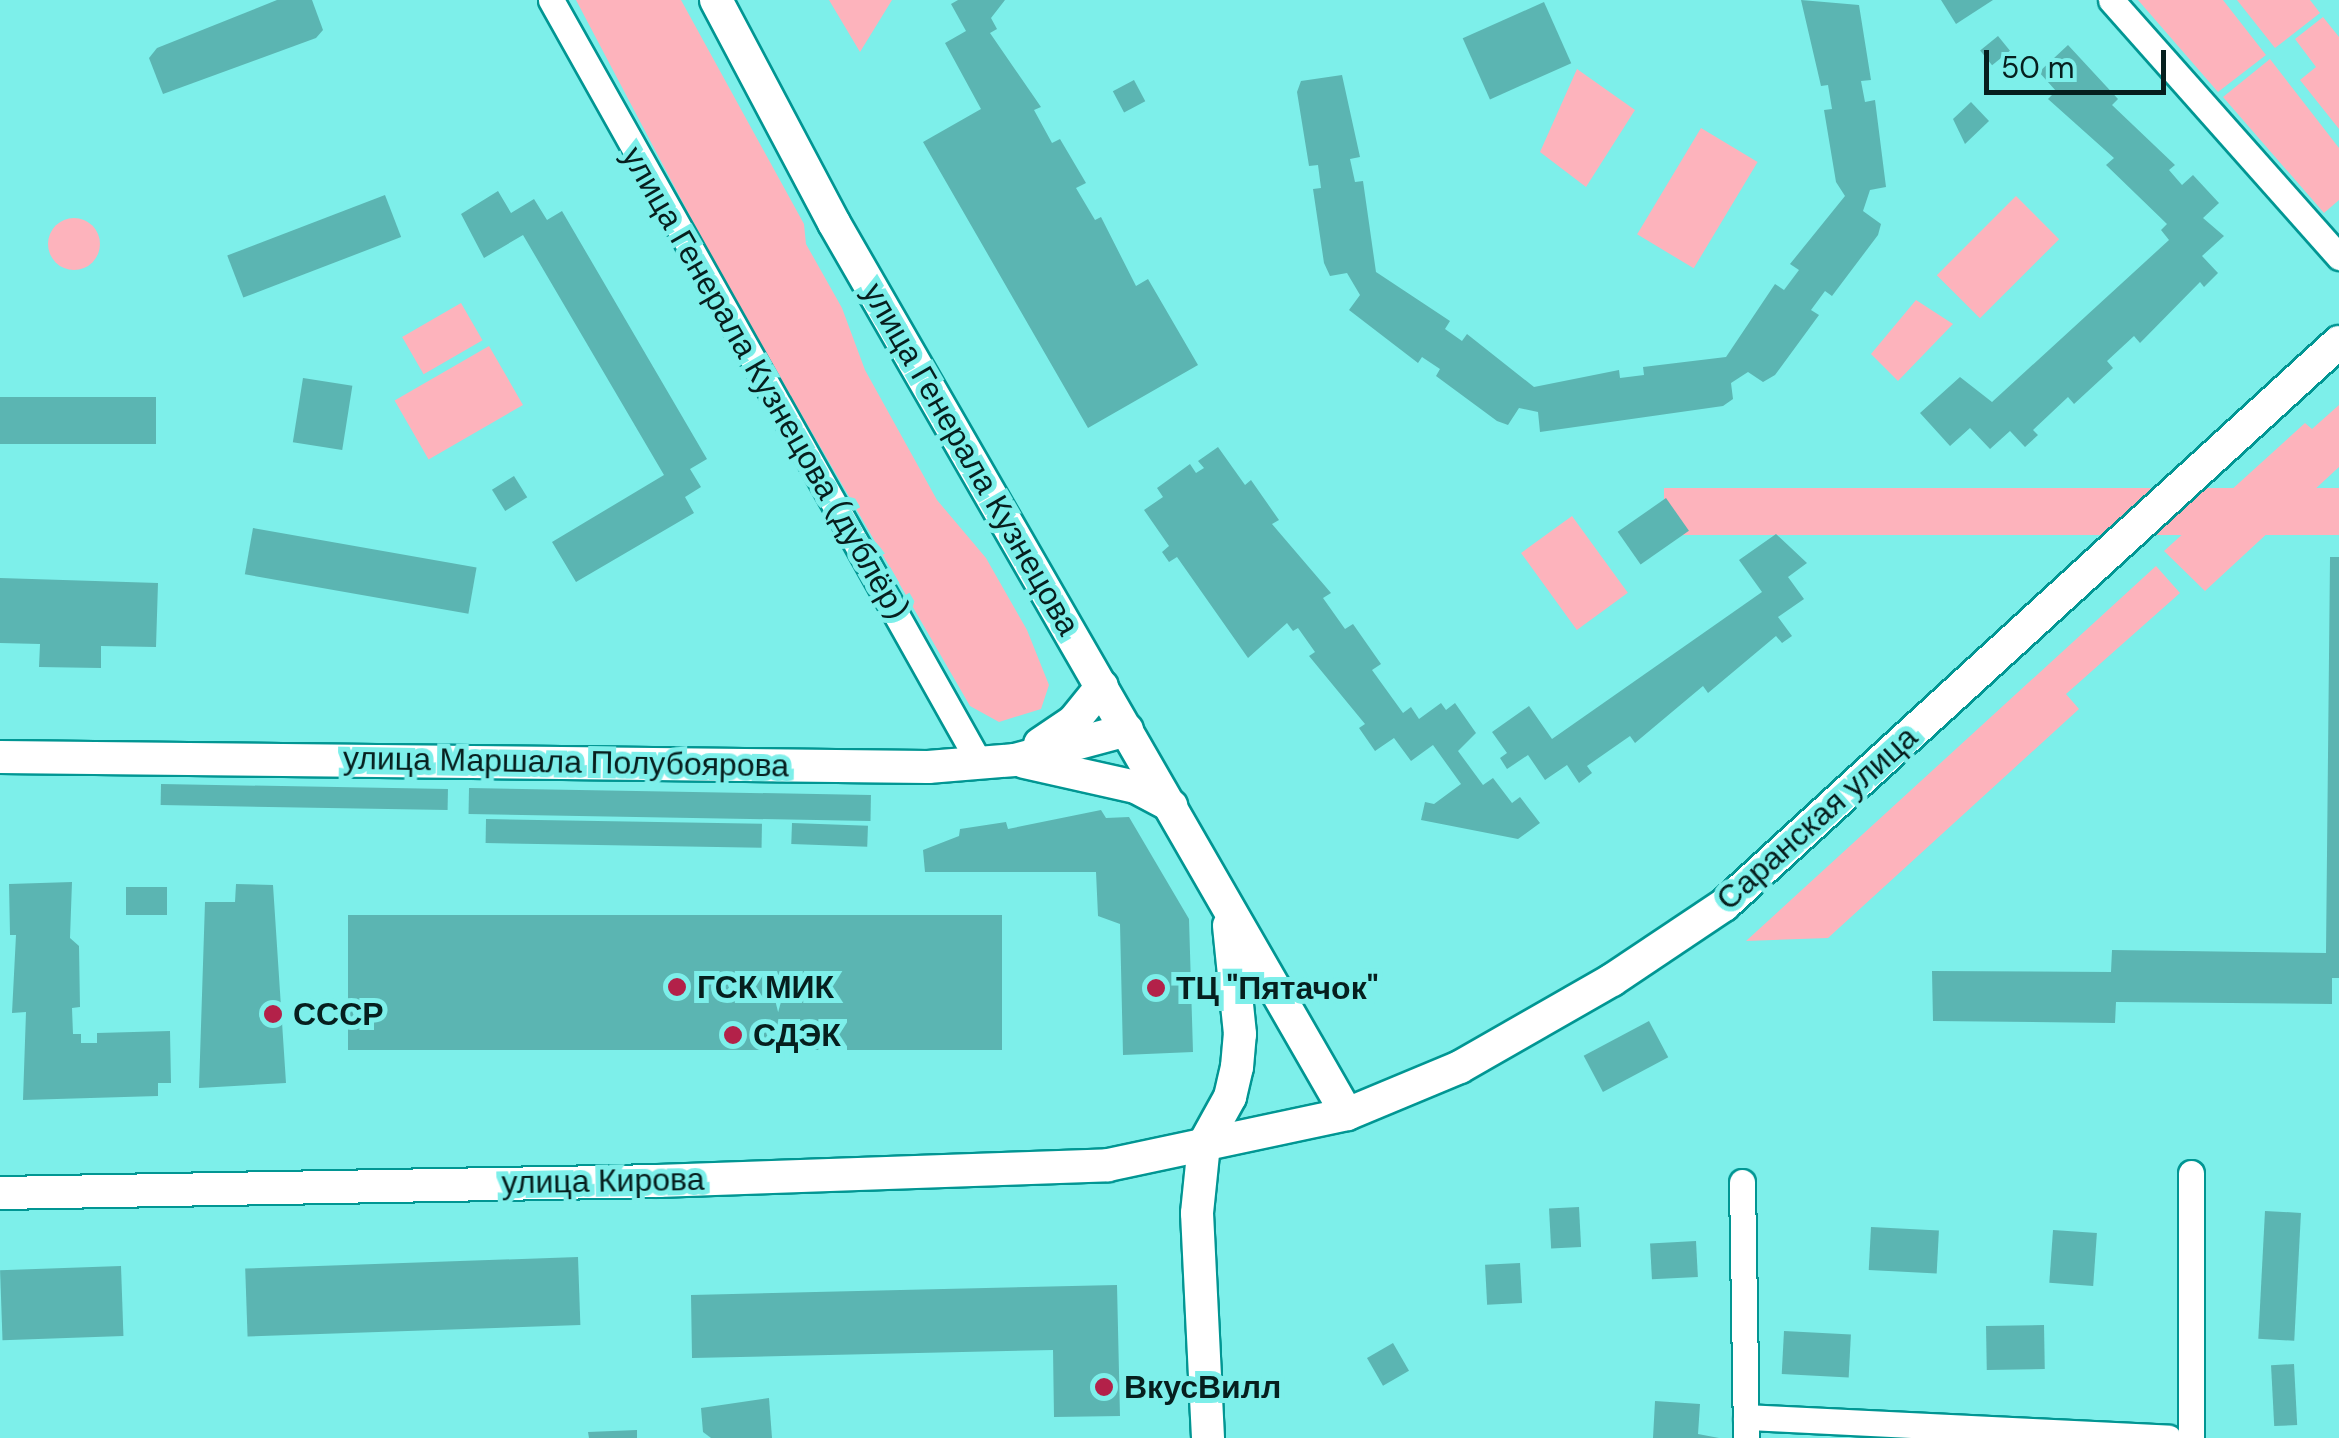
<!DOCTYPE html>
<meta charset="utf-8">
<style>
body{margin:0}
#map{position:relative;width:2339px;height:1438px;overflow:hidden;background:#7defea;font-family:"DM Sans",sans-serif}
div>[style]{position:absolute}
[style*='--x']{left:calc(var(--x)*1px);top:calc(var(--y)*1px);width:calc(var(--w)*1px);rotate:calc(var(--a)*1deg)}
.green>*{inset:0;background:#fdb3bc;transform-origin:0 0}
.round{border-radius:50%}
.building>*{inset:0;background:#5bb5b2;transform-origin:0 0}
.roads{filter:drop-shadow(2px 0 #019693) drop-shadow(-2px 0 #019693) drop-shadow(0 2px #019693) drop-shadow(0 -2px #019693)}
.street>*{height:25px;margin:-12.5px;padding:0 12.5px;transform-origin:12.5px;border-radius:12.5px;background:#fff}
.secondary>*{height:32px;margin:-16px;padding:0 16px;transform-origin:16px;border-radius:16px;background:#fff}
.dots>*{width:28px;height:28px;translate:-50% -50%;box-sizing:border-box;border:5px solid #7defea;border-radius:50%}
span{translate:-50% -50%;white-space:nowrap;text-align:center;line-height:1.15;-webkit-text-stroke:10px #7defea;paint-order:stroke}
.street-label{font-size:32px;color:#061f1e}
.poi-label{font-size:32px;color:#061f1e;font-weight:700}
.left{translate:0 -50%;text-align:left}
.scale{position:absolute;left:1984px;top:50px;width:182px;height:45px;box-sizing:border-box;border:5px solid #061f1e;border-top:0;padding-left:12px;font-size:30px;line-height:35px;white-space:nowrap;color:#061f1e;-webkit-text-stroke:8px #7defea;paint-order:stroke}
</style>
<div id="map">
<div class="green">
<div style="clip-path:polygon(576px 0,681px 0,804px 224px,806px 244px,842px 308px,865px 370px,937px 500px,986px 558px,1027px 630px,1049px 685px,1041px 709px,999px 722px,970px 706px,721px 275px)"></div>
<div style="clip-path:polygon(829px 0,892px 0,860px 52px)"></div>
<div style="clip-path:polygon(2138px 0,2223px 0,2266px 55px,2218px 92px)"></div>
<div style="clip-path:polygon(2237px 0,2310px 0,2320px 13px,2275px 48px)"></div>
<div style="clip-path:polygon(2323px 17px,2339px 37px,2339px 129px,2300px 80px,2316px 67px,2295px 39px)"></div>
<div style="clip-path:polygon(2270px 59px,2339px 148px,2339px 200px,2324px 213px,2223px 97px)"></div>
<div style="clip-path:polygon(1577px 69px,1635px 110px,1586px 187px,1540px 152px)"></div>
<div style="left:1701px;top:128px;width:66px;height:124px;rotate:31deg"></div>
<div style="left:2016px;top:196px;width:61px;height:112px;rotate:45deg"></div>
<div class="round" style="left:48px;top:218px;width:52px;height:52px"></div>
<div style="clip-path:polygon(1916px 300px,1953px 324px,1898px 381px,1871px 354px)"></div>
<div style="left:461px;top:303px;width:43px;height:68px;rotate:60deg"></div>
<div style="left:489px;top:346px;width:68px;height:109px;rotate:60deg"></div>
<div style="clip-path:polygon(2339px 405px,2339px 467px,2205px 591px,2164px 551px,2305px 423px,2312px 429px)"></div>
<div style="left:2339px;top:488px;width:47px;height:675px;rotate:90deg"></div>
<div style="left:1572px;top:516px;width:95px;height:63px;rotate:54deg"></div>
<div style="clip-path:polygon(2156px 566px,2180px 593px,2066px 694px,2079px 709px,1828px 938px,1746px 941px)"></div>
</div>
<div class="building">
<div style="clip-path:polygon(277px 0,312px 0,323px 30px,316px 38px,163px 94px,149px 58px,157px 48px)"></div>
<div style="clip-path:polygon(958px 0,1005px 0,991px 18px,997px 29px,990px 33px,1041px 107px,1034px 110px,1052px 143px,1060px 139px,1086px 183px,1076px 188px,1095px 220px,1101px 217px,1136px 286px,1148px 279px,1198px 365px,1088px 428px,923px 142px,981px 109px,945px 43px,966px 31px,951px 4px)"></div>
<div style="clip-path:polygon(1801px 0,1859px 5px,1871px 80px,1861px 81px,1865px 102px,1875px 100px,1886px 187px,1870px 190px,1863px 211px,1881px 224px,1878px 235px,1832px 296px,1825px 291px,1811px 310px,1819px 315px,1775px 375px,1763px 382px,1748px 372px,1731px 383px,1733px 399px,1723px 406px,1540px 432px,1538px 412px,1519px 408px,1508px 425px,1497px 421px,1436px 376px,1440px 369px,1422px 357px,1418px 363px,1349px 310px,1360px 295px,1347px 273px,1330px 276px,1324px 263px,1313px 189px,1321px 188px,1318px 165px,1309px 166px,1297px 92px,1301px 81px,1342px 75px,1360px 157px,1350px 159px,1355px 182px,1363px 181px,1376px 272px,1450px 321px,1445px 329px,1462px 341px,1467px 334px,1534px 387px,1619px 370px,1620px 378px,1644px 375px,1643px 367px,1726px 357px,1775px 284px,1784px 290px,1799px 270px,1790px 264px,1845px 196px,1836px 182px,1824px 110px,1832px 109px,1828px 85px,1821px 86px)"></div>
<div style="clip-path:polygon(1941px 0,1993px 0,1956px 24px)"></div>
<div style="left:1544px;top:2px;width:67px;height:89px;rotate:66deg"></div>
<div style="left:1998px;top:36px;width:19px;height:23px;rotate:51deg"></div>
<div style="clip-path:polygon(2068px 45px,2118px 99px,2112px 105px,2175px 165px,2169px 170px,2182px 185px,2193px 175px,2219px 203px,2203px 218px,2224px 236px,2202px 256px,2218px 273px,2204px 287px,2200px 282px,2140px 343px,2134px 336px,2107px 361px,2113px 368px,2074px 404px,2068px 397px,2033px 430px,2038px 435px,2025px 447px,2010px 431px,1990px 449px,1970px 428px,1950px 446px,1920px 413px,1960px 377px,1992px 402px,2169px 240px,2161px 230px,2167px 224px,2106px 165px,2114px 158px,2048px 99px,2056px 91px,2039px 72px)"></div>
<div style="left:1134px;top:80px;width:24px;height:24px;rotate:62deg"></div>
<div style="clip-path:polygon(1971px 102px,1989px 121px,1965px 144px,1953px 119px)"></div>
<div style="clip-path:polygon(498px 191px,511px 213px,534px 199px,547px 220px,562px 211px,707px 459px,690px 469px,701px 487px,685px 497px,694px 513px,576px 582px,552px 542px,664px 475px,523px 235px,484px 258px,461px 214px)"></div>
<div style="left:385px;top:195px;width:45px;height:169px;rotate:69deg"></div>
<div style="left:303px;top:378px;width:50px;height:65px;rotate:9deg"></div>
<div style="left:156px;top:397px;width:47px;height:156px;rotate:90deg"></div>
<div style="clip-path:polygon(1218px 447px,1245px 485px,1251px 480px,1279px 520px,1272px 524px,1331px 593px,1323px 598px,1345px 629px,1353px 624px,1381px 664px,1372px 670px,1403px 713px,1411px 707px,1419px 719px,1441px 703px,1446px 710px,1455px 703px,1476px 733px,1458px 751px,1483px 785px,1493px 778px,1512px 803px,1520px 797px,1540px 823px,1518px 839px,1421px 820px,1425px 802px,1434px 804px,1461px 784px,1433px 745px,1411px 761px,1394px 738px,1375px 751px,1359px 728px,1365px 724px,1309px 656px,1315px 652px,1298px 628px,1293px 631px,1287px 623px,1248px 658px,1177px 557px,1169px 562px,1162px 552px,1169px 546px,1144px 510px,1163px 497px,1157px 488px,1190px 464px,1196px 473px,1204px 468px,1198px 461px)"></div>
<div style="left:514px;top:476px;width:25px;height:26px;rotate:58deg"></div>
<div style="left:1666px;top:498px;width:40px;height:59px;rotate:55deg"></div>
<div style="left:253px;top:528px;width:227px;height:47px;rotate:10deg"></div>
<div style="clip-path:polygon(1776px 534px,1807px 563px,1788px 577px,1804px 599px,1778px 617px,1792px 636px,1782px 643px,1776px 636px,1708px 693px,1703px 686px,1635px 743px,1630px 736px,1587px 766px,1592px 773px,1579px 783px,1567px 765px,1545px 780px,1528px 755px,1507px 769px,1500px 758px,1507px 753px,1492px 732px,1529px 706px,1552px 739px,1762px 592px,1739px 560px)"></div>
<div style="clip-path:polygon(2330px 557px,2339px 557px,2339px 978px,2332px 978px,2332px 1004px,2116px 1002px,2115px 1023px,1933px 1021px,1932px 971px,2111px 972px,2112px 950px,2326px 953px)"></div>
<div style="clip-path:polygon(0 578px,158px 583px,156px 647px,101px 646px,101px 668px,39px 667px,40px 644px,0 643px)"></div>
<div style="left:161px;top:784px;width:287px;height:21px;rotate:1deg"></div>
<div style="left:469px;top:788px;width:402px;height:26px;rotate:1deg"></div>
<div style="clip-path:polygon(1101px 810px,1106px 818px,1129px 817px,1189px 919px,1193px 1052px,1123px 1055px,1120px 924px,1098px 916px,1096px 872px,925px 872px,923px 850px,959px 836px,960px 829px,1006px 822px,1008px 829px)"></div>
<div style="left:486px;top:819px;width:276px;height:24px;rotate:1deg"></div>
<div style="left:792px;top:823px;width:76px;height:21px;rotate:2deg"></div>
<div style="clip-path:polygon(72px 882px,70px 938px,79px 946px,80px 1007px,72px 1008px,73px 1034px,81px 1034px,81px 1043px,97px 1043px,97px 1033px,170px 1031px,171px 1083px,158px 1083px,158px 1096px,23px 1100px,26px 1012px,12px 1013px,16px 935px,10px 935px,9px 884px)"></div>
<div style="clip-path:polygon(236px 884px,273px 885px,286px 1083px,199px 1088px,205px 902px,235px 902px)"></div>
<div style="left:167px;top:887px;width:28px;height:41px;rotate:90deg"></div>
<div style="left:1002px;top:915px;width:135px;height:654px;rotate:90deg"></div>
<div style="left:1649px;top:1021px;width:41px;height:74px;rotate:62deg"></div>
<div style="left:1579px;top:1207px;width:40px;height:30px;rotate:87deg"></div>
<div style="left:2265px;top:1211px;width:36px;height:128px;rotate:3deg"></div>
<div style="left:1871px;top:1227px;width:68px;height:43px;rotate:3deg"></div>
<div style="left:2053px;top:1230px;width:44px;height:53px;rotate:4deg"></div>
<div style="left:1696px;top:1241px;width:36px;height:46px;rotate:87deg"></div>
<div style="left:578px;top:1257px;width:68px;height:333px;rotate:88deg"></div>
<div style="left:1520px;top:1263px;width:40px;height:35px;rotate:87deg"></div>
<div style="left:121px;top:1266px;width:70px;height:121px;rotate:88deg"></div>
<div style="clip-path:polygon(1117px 1285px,1120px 1416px,1054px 1417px,1053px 1350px,692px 1358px,691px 1295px)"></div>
<div style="left:2044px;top:1325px;width:44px;height:58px;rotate:89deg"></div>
<div style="left:1784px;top:1331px;width:67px;height:43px;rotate:3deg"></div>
<div style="left:1393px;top:1343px;width:32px;height:30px;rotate:60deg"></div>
<div style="left:2294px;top:1364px;width:61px;height:23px;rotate:87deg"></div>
<div style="clip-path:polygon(769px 1398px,772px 1438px,711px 1438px,703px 1432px,701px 1408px)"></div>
<div style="clip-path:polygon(1655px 1401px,1700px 1404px,1698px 1434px,1719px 1438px,1653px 1438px)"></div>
<div style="clip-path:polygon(637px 1430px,637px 1438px,589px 1438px,588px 1432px)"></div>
</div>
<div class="roads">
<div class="street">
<div style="--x:551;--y:0;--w:876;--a:60.68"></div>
<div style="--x:2111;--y:0;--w:344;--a:48.4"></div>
<div style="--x:2191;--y:1173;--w:265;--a:90"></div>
<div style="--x:1742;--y:1182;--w:256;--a:89.1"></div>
<div style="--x:1746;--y:1417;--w:423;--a:2.8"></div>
</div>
<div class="secondary">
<div style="--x:716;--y:0;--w:252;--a:62.1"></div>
<div style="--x:834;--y:223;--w:1028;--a:60.07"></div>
<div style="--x:1040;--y:744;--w:40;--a:-34"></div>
<div style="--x:1073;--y:722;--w:46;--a:-51.1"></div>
<div style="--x:0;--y:757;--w:928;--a:0.62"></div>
<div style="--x:928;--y:767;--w:87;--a:-4.6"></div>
<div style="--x:1015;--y:760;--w:116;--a:-15"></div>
<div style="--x:1024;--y:762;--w:115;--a:12.6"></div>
<div style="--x:1136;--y:787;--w:40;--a:28"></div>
<div style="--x:0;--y:1193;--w:659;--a:-1.04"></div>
<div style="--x:659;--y:1181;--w:449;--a:-2"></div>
<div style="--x:1108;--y:1165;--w:244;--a:-12"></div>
<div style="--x:1347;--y:1114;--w:122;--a:-22.6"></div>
<div style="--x:1460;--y:1067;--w:175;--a:-29.8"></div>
<div style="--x:1612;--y:980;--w:135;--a:-33.8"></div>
<div style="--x:1724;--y:905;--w:834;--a:-42.47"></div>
<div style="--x:1208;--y:1438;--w:225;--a:-92.8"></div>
<div style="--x:1197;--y:1213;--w:69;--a:-84.2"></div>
<div style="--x:1204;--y:1144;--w:54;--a:-61"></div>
<div style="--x:1230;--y:1097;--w:31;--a:-77"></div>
<div style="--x:1237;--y:1067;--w:33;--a:-85"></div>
<div style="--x:1240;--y:1034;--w:109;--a:-95.8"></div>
</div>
</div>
<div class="dots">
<div style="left:677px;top:987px;background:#b32149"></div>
<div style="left:1156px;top:988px;background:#b32149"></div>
<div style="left:273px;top:1014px;background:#b32149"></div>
<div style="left:733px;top:1035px;background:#b32149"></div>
<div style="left:1104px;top:1387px;background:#b32149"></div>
</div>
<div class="street-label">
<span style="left:765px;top:383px;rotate:60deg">улица Генерала Кузнецова (дублёр)</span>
<span style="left:971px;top:459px;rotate:60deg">улица Генерала Кузнецова</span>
<span style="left:566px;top:762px;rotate:1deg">улица Маршала Полубоярова</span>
<span style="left:1817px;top:818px;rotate:-42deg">Саранская улица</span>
<span style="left:603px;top:1181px;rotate:-1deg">улица Кирова</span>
</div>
<div class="poi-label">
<span class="left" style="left:697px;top:987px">ГСК МИК</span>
<span class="left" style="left:1176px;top:988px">ТЦ "Пятачок"</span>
<span class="left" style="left:293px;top:1014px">СССР</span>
<span class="left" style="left:753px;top:1035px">СДЭК</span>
<span class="left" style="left:1124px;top:1387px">ВкусВилл</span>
</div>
<div class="scale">50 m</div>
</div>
